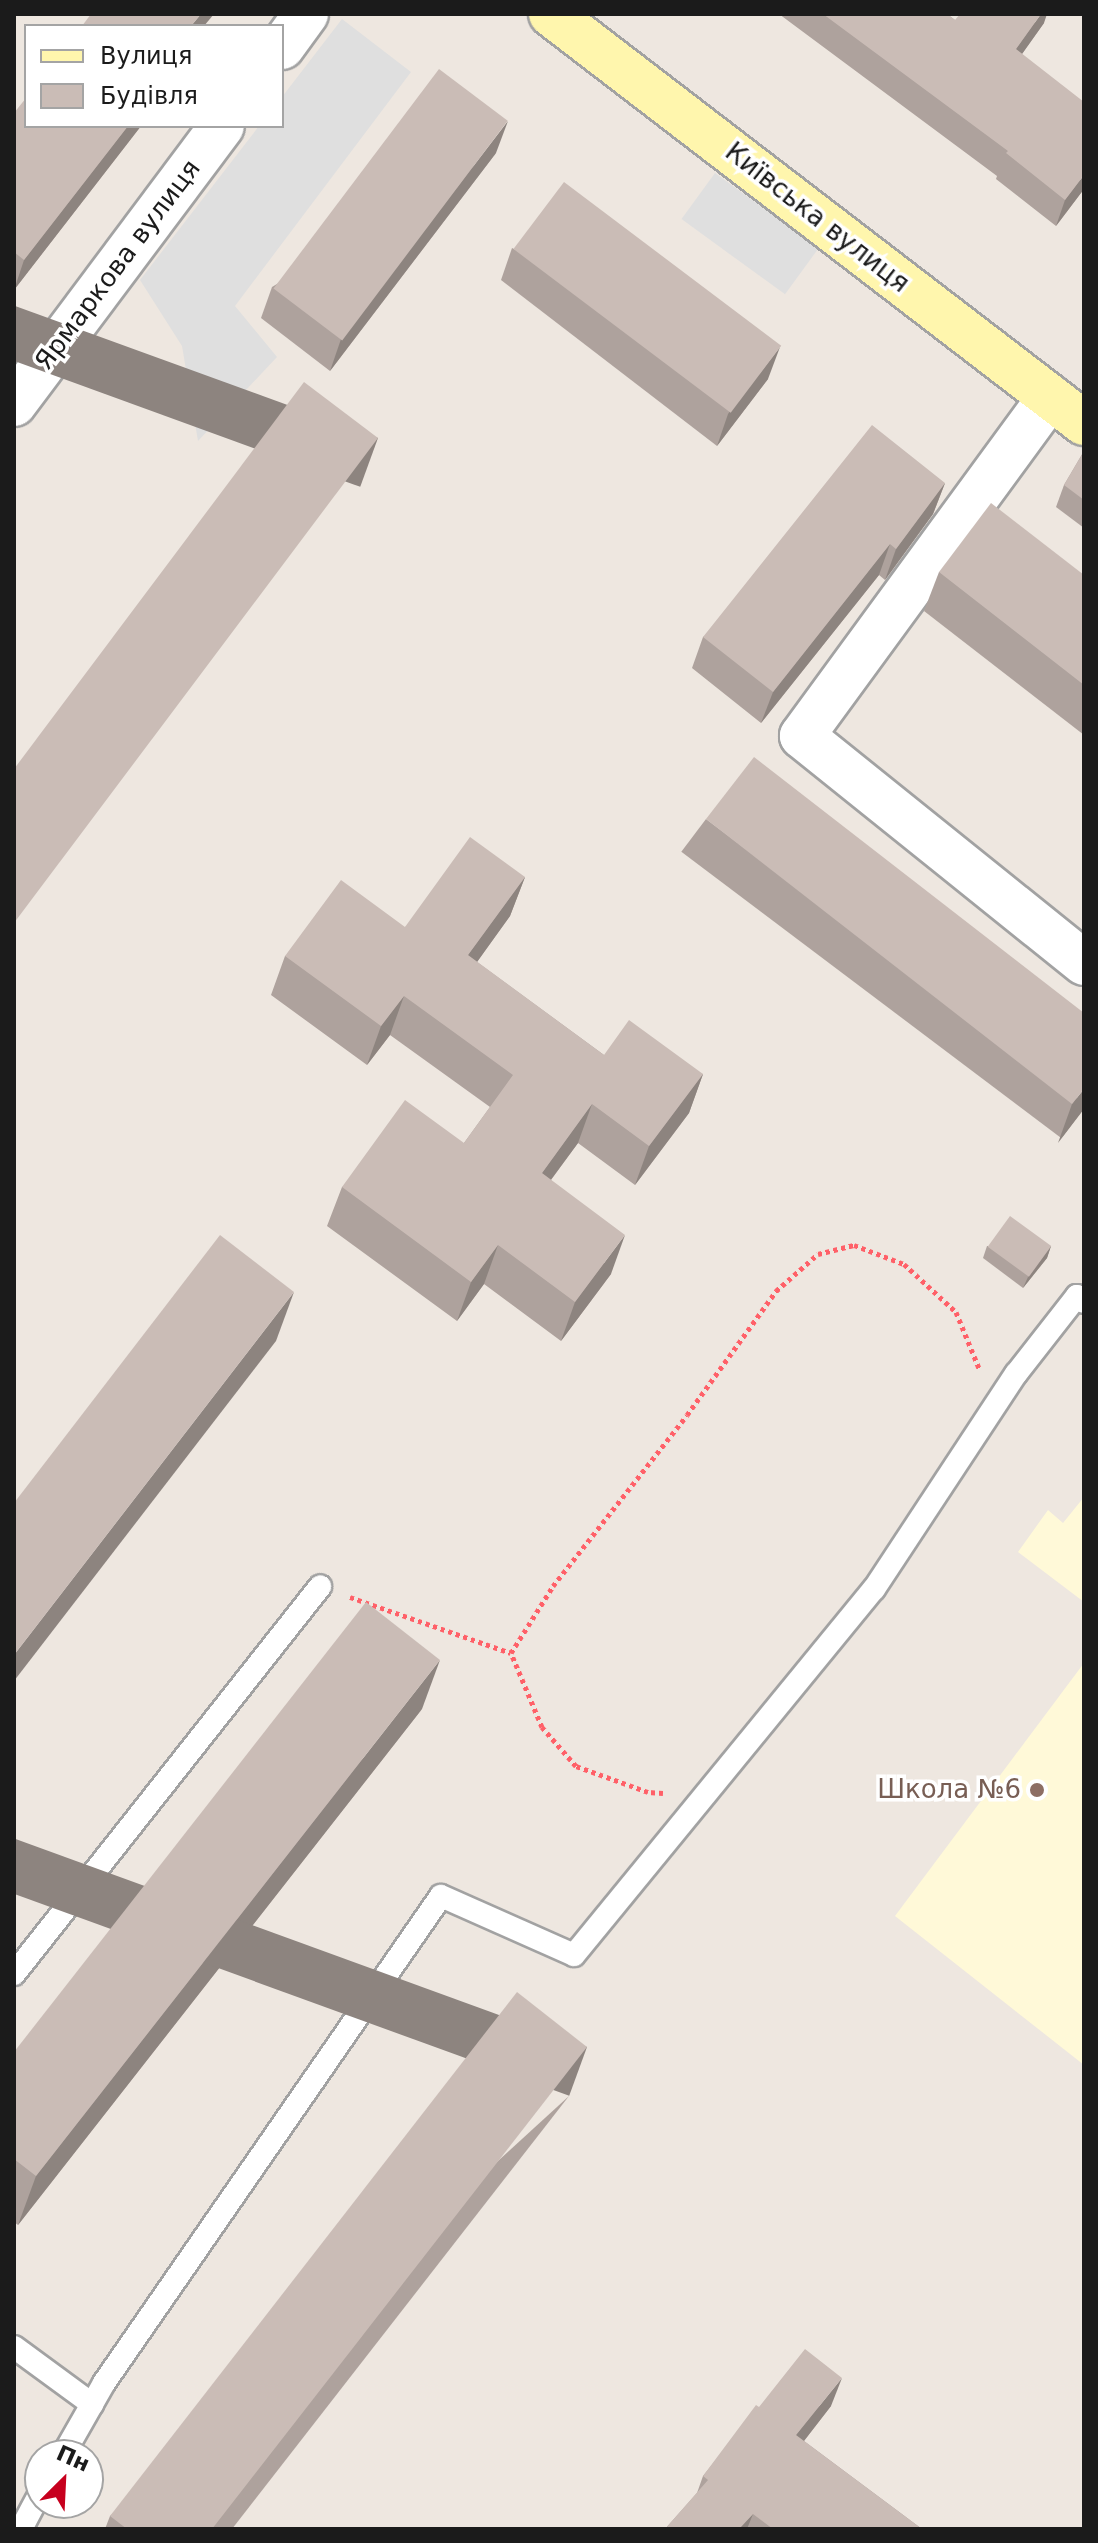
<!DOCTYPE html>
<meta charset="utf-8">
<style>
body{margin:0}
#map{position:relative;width:1098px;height:2543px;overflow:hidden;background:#eee7e0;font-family:"DejaVu Sans",sans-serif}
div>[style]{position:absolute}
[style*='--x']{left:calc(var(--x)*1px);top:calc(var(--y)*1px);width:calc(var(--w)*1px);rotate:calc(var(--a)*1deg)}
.education>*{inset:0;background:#fff9d8}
.parking>*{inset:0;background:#dfdfdf;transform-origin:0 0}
.path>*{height:5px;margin-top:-2.5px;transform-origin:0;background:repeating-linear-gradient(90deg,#ff6068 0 4px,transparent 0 8px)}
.roads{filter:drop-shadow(2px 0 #a2a2a2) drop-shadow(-2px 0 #a2a2a2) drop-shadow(0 2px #a2a2a2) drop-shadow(0 -2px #a2a2a2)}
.lane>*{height:22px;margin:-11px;padding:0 11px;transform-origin:11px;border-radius:11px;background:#fff}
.street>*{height:44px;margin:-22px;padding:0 22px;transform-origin:22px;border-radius:22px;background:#fff}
.secondary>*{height:44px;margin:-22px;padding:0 22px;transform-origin:22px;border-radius:22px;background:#fff6ad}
.wall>*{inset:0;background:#aea29d;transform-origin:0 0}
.shaded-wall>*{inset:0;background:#8d847f;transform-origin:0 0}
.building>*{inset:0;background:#cabcb6;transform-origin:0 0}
.dots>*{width:22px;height:22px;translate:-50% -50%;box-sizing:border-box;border:4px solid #fff;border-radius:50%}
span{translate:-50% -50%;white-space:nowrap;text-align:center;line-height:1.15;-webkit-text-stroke:7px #fff;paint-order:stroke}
.street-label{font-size:26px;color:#1b1b1b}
.education-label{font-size:26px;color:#785e54}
.right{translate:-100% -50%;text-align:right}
.frame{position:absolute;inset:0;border:16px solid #1b1b1b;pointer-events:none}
.legend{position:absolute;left:24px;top:24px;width:260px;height:104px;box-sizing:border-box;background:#fff;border:2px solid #a4a4a4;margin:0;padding:10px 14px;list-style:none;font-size:24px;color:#1b1b1b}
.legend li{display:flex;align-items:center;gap:16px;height:40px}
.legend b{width:40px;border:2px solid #a4a4a4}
.north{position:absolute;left:24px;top:2439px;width:80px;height:80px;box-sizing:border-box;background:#fff;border:2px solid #a4a4a4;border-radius:50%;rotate:24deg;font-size:22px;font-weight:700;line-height:32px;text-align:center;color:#1b1b1b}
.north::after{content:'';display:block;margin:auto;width:28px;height:36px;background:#c7001e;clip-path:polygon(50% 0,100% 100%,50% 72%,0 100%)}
</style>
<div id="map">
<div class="education">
<div style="clip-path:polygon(1084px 1497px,1084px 1602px,1018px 1552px,1048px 1510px,1063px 1523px)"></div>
<div style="clip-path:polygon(1084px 1663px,1084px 2065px,895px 1916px)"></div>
</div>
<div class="parking">
<div style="clip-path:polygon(342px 19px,411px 72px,235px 306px,277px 357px,198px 441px,182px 346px,140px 280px,259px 126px,282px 126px,282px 97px)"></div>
<div style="left:715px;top:173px;width:128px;height:57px;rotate:36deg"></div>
</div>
<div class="path">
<div style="--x:350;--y:1597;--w:170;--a:19.2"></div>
<div style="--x:663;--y:1793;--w:15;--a:-176"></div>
<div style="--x:648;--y:1792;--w:77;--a:-160.1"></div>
<div style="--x:576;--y:1766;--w:52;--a:-131.1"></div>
<div style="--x:542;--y:1727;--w:80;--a:-112.7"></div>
<div style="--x:511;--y:1653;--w:79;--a:-57.9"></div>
<div style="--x:553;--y:1586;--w:217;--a:-51.9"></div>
<div style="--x:687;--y:1415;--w:153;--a:-54.3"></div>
<div style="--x:776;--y:1291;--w:56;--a:-41.4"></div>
<div style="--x:818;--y:1254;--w:37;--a:-14"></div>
<div style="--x:854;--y:1245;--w:53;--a:20.8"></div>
<div style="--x:904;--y:1264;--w:71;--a:42.7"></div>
<div style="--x:956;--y:1312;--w:61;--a:67.7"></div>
</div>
<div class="roads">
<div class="lane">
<div style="--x:14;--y:1974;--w:494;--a:-51.7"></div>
<div style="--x:14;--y:2347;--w:97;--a:36.2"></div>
<div style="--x:63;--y:2455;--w:83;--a:-60.3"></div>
<div style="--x:104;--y:2383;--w:592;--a:-55.32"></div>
<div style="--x:441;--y:1896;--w:145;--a:23.9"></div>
<div style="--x:574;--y:1955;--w:473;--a:-50.7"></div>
<div style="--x:874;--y:1589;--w:258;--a:-56.6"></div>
<div style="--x:1016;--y:1374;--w:99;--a:-52"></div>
<div style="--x:1077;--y:1296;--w:9;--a:41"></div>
<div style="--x:21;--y:2529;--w:40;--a:-62"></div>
</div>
<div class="street">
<div style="--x:282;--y:47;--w:41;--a:-54"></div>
<div style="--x:1050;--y:397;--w:420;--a:126.2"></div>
<div style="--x:802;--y:736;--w:362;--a:38.8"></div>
<div style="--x:14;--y:404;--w:347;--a:-53.2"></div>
</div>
<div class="secondary">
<div style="--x:551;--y:14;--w:672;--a:37.5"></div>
</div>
</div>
<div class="wall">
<div style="clip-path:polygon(779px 14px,947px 14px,955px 20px,1044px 23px,1022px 54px,1084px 189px,1056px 226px,996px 179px,997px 176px)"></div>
<div style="clip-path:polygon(14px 113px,141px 126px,14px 290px)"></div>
<div style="clip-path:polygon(496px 153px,330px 371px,261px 318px,272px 287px)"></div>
<div style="clip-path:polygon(512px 248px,768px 379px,717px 446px,501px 280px)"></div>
<div style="clip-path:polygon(1084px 451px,1084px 528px,1056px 507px,1064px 485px)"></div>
<div style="clip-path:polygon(945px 483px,933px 514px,885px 580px,879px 575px,761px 723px,692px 668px,703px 637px)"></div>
<div style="clip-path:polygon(939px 572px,1084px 575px,1084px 735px,924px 611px)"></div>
<div style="left:706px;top:819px;width:476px;height:41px;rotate:37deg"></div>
<div style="clip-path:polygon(525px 877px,510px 916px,477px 962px,604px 1055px,703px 1074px,689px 1113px,635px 1185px,578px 1143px,551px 1180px,611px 1274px,561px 1341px,484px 1284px,457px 1321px,327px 1226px,342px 1187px,464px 1143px,490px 1107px,390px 1035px,367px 1065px,271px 995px,285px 956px,405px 927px)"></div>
<div style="clip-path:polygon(987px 1246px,1051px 1246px,1047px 1258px,1023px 1288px,983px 1258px)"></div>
<div style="clip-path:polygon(422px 1709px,18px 2225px,14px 2222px,14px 2052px)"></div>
<div style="clip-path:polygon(569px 2096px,232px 2529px,105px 2529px,110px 2516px)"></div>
<div style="clip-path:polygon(831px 2406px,804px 2441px,922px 2529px,665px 2529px,697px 2493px,703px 2476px,759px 2407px)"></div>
</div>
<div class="shaded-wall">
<div style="clip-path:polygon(201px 14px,214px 14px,204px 26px,191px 26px)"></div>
<div style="clip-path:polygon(1041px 14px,1047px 14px,1044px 23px,1007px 75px,1016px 49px)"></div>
<div style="clip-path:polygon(508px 121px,496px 153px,330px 371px,341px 339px)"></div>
<div style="clip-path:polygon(128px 126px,141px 126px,14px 290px,24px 260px)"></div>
<div style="clip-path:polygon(1084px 175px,1084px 189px,1056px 226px,1065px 200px)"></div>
<div style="clip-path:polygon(780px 347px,768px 379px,717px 446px,728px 414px)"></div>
<div style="left:378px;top:438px;width:52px;height:606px;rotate:110deg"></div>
<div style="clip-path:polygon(945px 483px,933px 514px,885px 580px,896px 549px)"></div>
<div style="clip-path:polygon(890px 544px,879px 575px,761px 723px,773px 692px)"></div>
<div style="clip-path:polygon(525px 877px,510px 916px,454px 994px,468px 955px)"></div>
<div style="clip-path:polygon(404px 996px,390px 1035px,367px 1065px,381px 1026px)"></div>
<div style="clip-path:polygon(703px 1074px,689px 1113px,635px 1185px,649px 1146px)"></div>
<div style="clip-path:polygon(1084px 1089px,1084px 1109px,1058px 1143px,1072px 1104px)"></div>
<div style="clip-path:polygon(592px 1104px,578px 1143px,527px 1212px,542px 1173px)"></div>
<div style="clip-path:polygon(625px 1235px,611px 1274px,561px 1341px,575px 1302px)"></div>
<div style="clip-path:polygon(498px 1245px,484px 1284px,457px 1321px,471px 1282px)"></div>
<div style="clip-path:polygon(1051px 1246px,1047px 1258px,1023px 1288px,1028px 1277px)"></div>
<div style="clip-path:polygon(294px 1292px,276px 1341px,14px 1681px,14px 1655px)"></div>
<div style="clip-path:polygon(440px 1660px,422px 1709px,18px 2225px,36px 2176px)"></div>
<div style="left:587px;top:2047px;width:52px;height:611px;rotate:110deg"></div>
<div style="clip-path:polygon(842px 2378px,831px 2406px,786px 2464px,796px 2435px)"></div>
<div style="clip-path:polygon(753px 2514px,747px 2529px,739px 2529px)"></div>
</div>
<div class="building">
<div style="clip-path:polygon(91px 14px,201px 14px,191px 26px,82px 26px)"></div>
<div style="clip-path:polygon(823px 14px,947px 14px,955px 20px,960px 14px,1041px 14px,1016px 49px,1084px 102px,1084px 175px,1065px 200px,1006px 153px,1008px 151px)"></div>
<div style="left:439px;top:69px;width:86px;height:275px;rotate:37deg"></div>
<div style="clip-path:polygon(26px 98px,26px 126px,128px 126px,24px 260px,14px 252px,14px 113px)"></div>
<div style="left:564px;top:182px;width:272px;height:84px;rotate:37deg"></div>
<div style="clip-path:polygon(304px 382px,378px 438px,14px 923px,14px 769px)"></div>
<div style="clip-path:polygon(872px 425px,945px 483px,896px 549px,890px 544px,773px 692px,703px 637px)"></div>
<div style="clip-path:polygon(1084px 451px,1084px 500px,1064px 485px)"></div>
<div style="clip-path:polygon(991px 503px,1084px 575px,1084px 685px,939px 572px)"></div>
<div style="clip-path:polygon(754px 757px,1084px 1013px,1084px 1089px,1072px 1104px,706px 819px)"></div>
<div style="clip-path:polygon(470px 837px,525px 877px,468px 955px,604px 1055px,629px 1020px,703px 1074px,649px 1146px,592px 1104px,542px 1173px,625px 1235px,575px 1302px,498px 1245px,471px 1282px,342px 1187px,405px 1100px,464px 1143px,513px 1075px,404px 996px,381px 1026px,285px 956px,341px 880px,405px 927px)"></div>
<div style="left:1010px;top:1216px;width:51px;height:38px;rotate:36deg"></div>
<div style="clip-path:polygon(220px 1235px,294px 1292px,14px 1655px,14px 1503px)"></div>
<div style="clip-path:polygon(366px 1602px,440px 1660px,36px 2176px,14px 2159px,14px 2052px)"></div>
<div style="clip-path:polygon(517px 1992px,587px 2047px,212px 2529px,127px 2529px,110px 2516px)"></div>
<div style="clip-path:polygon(805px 2349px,842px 2378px,796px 2435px,922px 2529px,773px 2529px,753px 2514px,739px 2529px,665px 2529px,708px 2480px,703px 2476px,756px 2405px,759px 2407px)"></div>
</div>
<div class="dots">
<div style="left:1037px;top:1790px;background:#8d6e63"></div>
</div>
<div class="street-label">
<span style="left:817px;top:218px;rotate:38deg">Київська вулиця</span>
<span style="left:118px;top:265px;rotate:-53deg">Ярмаркова вулиця</span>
</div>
<div class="education-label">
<span class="right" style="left:1021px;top:1790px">Школа №6</span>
</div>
<div class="frame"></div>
<ul class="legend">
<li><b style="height:10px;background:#fff6ad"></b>Вулиця</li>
<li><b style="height:22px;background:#cabcb6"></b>Будівля</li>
</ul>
<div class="north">Пн</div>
</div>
